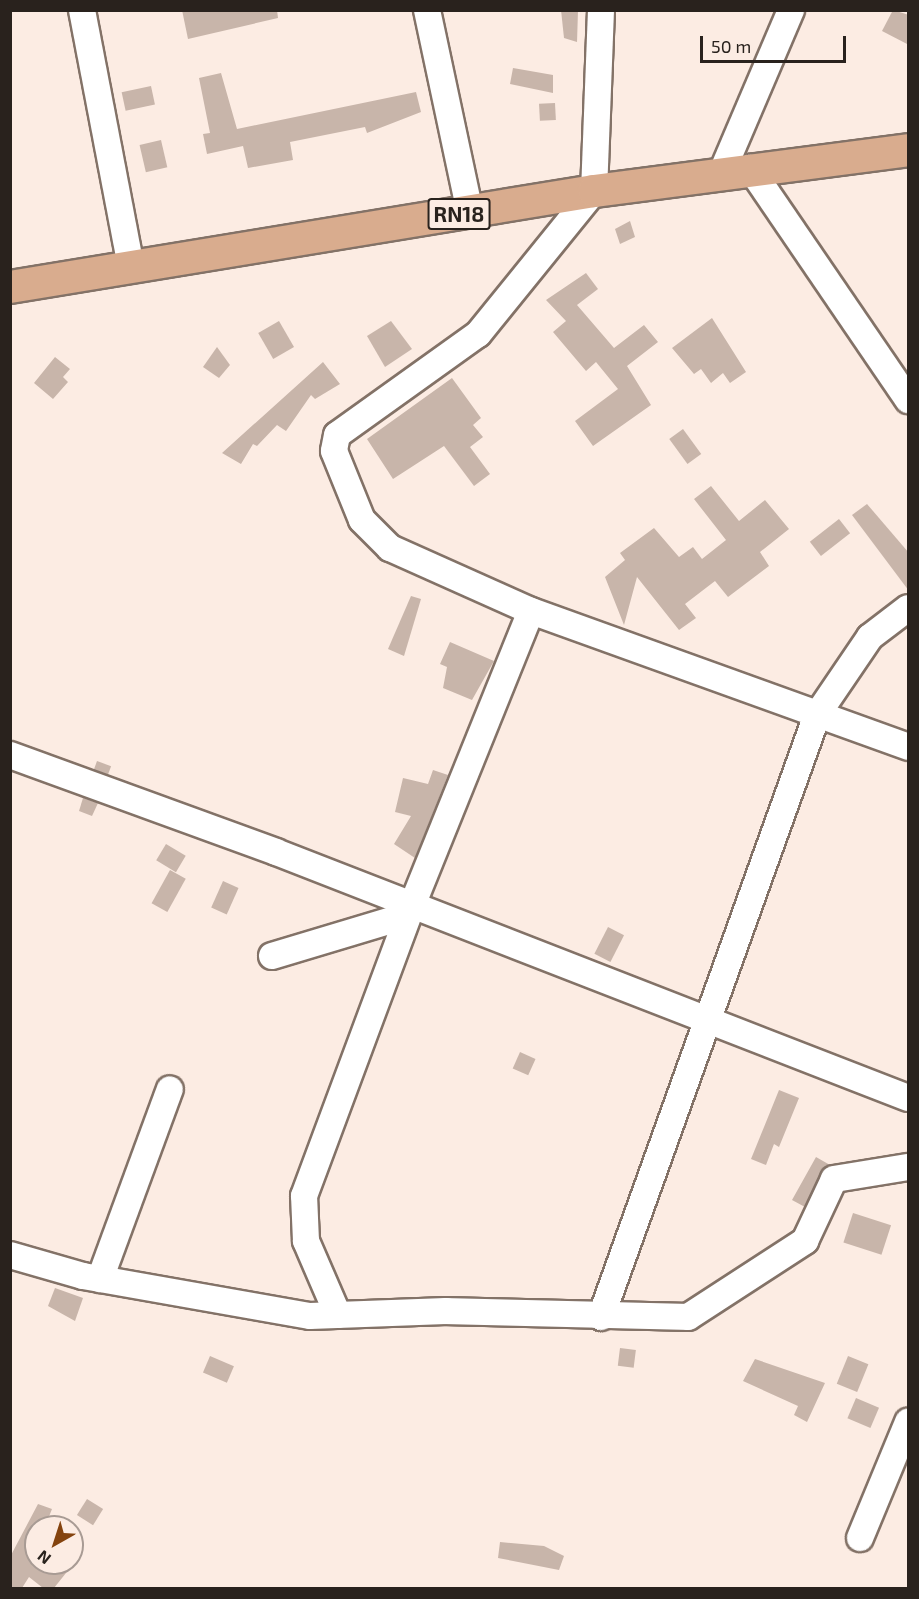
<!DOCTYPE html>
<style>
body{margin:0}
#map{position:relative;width:919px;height:1599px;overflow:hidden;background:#fcece3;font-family:"Exo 2",sans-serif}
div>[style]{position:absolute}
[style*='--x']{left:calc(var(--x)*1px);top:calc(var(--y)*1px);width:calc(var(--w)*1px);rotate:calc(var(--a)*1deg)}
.building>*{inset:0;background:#c8b5aa;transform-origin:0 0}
.roads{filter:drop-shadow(2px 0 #837267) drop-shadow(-2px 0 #837267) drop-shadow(0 2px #837267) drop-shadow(0 -2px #837267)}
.minor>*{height:26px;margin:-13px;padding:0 13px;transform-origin:13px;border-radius:13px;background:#fff}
.major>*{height:32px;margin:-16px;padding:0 16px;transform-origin:16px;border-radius:16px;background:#d9ac8e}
span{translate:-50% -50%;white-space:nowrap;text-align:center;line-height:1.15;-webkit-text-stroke:5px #fcece3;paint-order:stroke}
.shield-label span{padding:2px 4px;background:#fcece3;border:2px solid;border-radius:4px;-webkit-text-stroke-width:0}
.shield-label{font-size:21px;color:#29221d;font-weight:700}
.frame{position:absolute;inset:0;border:12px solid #29221d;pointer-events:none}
.north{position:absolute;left:24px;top:1515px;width:60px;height:60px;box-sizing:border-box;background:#fcece3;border:2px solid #a89b94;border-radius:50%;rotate:219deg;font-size:16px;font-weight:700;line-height:24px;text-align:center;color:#29221d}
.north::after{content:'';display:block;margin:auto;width:21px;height:27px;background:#84430e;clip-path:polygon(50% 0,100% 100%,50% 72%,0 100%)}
.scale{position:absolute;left:700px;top:36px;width:146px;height:27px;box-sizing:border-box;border:3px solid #29221d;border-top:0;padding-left:8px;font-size:18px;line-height:21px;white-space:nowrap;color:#29221d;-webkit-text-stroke:4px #fcece3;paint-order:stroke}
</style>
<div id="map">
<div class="building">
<div style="clip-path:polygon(182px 10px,277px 10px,278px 18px,188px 39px)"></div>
<div style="clip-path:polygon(561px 10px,578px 10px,577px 42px,564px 38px)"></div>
<div style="clip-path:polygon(893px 10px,909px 15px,909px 45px,882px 31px)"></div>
<div style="clip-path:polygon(513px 68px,553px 75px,553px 93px,510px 84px)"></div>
<div style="clip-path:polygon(221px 73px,237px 129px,416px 92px,421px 112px,367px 133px,365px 127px,290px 142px,293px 160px,248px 168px,243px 146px,207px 154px,203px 134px,210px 133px,199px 78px)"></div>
<div style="left:151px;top:86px;width:19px;height:30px;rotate:78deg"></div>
<div style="left:555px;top:103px;width:17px;height:16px;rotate:87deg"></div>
<div style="left:161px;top:140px;width:28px;height:22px;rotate:77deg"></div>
<div style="clip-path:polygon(630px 221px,635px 237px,620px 244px,615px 229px)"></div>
<div style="clip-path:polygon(586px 273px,598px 289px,577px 305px,614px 348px,644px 325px,658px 342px,627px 366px,651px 405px,593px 446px,575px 421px,618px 389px,596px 362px,586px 371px,553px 332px,566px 321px,546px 300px)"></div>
<div style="clip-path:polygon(712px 318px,746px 372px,730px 383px,723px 373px,711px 383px,701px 369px,694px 374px,672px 348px)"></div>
<div style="left:279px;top:321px;width:30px;height:24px;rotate:60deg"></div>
<div style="clip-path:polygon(391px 321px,412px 349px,385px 367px,367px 336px)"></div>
<div style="clip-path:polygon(217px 347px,230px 365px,219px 378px,203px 367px)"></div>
<div style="clip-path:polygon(55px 357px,70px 369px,63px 377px,68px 382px,53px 399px,34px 383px)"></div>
<div style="clip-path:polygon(323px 362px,340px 384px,315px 399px,311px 395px,286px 431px,277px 425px,257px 446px,253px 444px,241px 464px,222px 453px)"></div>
<div style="clip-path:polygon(452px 378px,481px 418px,473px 425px,483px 437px,470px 447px,490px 474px,474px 486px,444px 446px,393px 479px,367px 439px)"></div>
<div style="left:683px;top:429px;width:31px;height:17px;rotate:54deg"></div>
<div style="clip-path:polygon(711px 486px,739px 521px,765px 500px,789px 529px,760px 552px,769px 566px,728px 597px,715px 581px,685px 604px,696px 618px,679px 630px,637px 577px,624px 625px,605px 577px,625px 560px,620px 553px,654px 528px,679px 557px,693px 547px,702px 559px,726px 540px,694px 499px)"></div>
<div style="clip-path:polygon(867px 504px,909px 553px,909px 591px,852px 515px)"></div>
<div style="left:839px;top:519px;width:18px;height:37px;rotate:52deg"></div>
<div style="clip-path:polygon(411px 596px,421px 599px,404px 656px,388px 649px)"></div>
<div style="clip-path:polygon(450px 642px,494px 661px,472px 700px,443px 688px,447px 667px,440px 664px)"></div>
<div style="left:97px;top:761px;width:15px;height:9px;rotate:20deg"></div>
<div style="clip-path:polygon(433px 770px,448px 775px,415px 858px,394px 844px,411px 816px,395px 812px,403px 778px,428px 784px)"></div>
<div style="clip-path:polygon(83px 798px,98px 803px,92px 816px,79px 811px)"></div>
<div style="left:166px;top:844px;width:23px;height:19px;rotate:31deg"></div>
<div style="left:170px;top:870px;width:18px;height:38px;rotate:29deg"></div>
<div style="left:223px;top:881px;width:17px;height:29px;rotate:24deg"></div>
<div style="left:608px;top:927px;width:18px;height:30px;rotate:27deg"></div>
<div style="left:520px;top:1052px;width:17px;height:18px;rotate:24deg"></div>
<div style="clip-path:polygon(779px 1090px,799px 1098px,779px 1147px,774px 1144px,766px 1165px,751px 1159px)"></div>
<div style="clip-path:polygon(816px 1157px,830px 1165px,821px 1172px,805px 1207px,792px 1200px)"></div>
<div style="left:853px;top:1213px;width:40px;height:31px;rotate:18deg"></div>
<div style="clip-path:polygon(55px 1288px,83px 1298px,75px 1321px,48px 1306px)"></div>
<div style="left:620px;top:1348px;width:16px;height:18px;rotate:7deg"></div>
<div style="left:210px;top:1356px;width:26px;height:18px;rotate:23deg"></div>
<div style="left:848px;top:1356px;width:22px;height:30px;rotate:22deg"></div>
<div style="clip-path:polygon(755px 1359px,825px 1383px,807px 1422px,794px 1415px,798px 1406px,743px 1381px)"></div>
<div style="left:856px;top:1398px;width:25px;height:22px;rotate:23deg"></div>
<div style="left:87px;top:1499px;width:19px;height:19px;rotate:32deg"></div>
<div style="clip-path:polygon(38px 1504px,52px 1509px,46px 1524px,36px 1521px,36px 1563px,74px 1563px,54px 1588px,43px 1588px,29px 1577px,22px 1588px,10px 1588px,10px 1557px)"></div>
<div style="clip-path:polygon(500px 1542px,544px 1546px,564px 1556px,559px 1570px,498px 1558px)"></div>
</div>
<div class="roads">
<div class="minor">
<div style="--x:82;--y:10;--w:261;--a:79.2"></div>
<div style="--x:427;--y:10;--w:207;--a:78"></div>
<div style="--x:601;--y:10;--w:181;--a:92.2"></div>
<div style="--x:594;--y:191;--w:184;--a:129"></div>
<div style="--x:478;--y:334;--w:173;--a:144.4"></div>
<div style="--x:337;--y:435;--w:16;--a:101"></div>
<div style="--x:334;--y:451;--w:74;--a:67.9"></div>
<div style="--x:362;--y:520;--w:40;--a:45"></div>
<div style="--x:390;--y:548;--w:154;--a:24.1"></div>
<div style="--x:531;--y:611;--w:401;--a:19.8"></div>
<div style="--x:750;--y:168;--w:281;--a:55.7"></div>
<div style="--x:722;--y:172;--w:176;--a:-66.9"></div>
<div style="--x:10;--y:755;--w:283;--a:20"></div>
<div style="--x:276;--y:852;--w:678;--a:21.27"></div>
<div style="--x:272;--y:956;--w:133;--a:-16.7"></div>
<div style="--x:399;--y:918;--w:16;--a:-40"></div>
<div style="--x:10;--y:1255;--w:76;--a:16"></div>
<div style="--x:83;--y:1276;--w:230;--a:10"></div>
<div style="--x:310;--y:1316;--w:136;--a:-2.1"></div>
<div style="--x:446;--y:1311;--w:242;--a:1.4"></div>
<div style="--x:688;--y:1317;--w:140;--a:-33"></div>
<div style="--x:805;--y:1241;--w:68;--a:-64.9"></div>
<div style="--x:834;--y:1179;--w:75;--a:-9.2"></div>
<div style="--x:100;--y:1279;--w:202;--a:-69.8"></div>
<div style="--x:338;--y:1315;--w:81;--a:-113.4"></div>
<div style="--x:306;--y:1241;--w:45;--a:-92.5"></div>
<div style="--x:304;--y:1196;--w:307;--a:-69.6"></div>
<div style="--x:411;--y:908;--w:320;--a:-68"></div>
<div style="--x:601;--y:1317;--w:640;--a:-70.26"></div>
<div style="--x:817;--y:715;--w:94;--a:-55.8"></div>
<div style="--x:870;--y:637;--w:48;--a:-37.3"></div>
<div style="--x:860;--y:1538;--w:126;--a:-67.5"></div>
</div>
<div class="major">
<div style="--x:10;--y:287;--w:592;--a:-9.33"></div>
<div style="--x:594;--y:191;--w:317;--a:-7.4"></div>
</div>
</div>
<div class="shield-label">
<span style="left:459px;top:214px">RN18</span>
</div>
<div class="frame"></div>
<div class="north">N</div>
<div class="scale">50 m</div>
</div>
